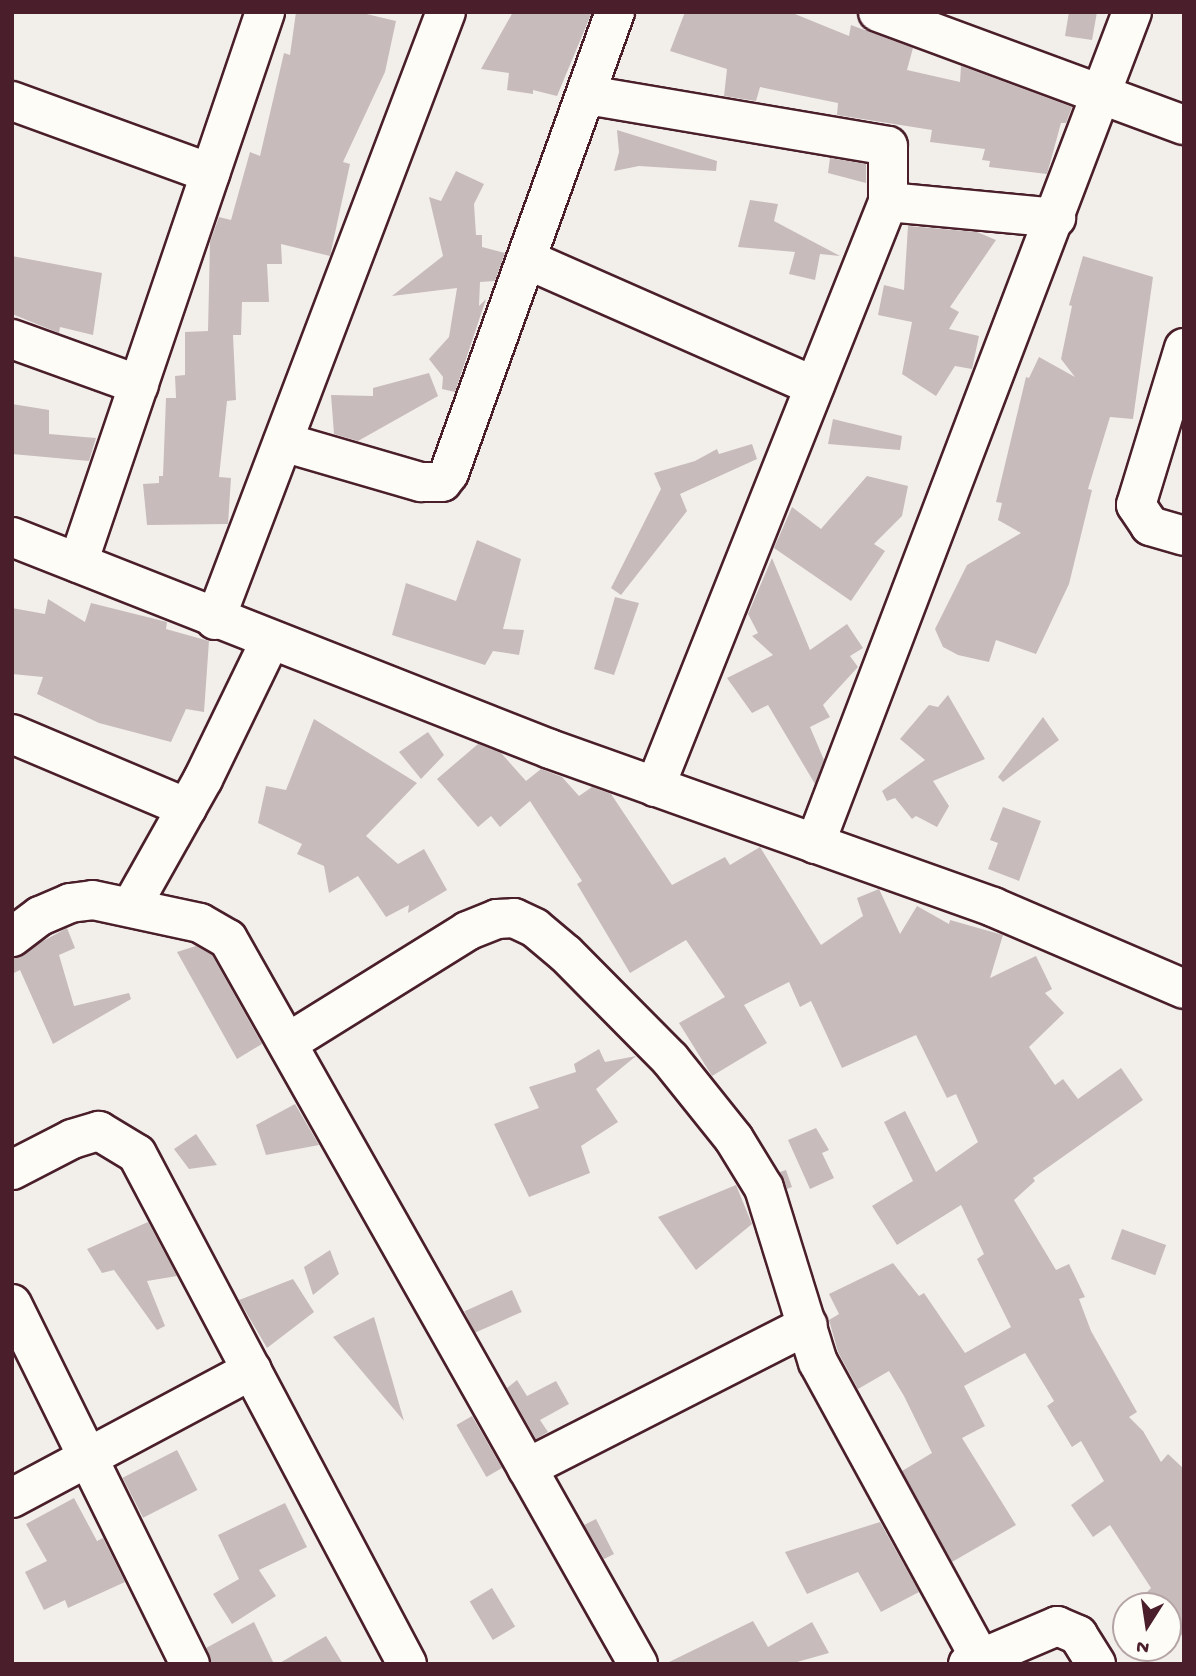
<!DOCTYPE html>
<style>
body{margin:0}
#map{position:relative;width:1196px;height:1676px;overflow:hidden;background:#f2efeb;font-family:"Gochi Hand",sans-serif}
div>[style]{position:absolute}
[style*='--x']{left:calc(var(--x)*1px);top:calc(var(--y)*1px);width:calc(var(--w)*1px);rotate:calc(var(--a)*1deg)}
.building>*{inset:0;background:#c8bbbb;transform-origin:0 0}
.roads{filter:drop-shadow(2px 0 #4a1f2b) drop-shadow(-2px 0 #4a1f2b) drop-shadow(0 2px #4a1f2b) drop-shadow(0 -2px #4a1f2b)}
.street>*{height:38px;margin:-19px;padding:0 19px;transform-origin:19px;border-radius:19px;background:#fdfcf7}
span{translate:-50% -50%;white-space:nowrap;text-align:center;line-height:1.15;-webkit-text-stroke:7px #fdfcf7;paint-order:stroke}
.frame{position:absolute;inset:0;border:14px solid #4a1f2b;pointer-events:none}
.north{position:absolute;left:1112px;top:1592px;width:70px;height:70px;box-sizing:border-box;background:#fdfcf7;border:2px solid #b5a4a5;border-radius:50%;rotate:192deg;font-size:19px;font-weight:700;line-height:28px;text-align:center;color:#4a1f2b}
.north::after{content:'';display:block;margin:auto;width:24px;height:32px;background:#4a1f2b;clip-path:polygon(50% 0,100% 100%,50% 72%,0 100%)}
</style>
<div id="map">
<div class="building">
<div style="clip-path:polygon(296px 12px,358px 12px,396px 21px,385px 72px,343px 162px,350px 164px,330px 256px,281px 244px,282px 264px,267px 264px,269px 302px,242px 302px,241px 335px,233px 335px,236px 400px,227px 401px,219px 477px,231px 478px,228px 524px,147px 525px,143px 484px,159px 483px,159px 476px,163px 476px,166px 398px,176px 398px,175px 376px,185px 375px,185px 332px,208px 331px,210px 242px,219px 217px,231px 220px,250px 152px,260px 156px,284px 53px,290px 55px)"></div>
<div style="clip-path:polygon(513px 12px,592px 12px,557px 96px,533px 90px,533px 94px,507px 90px,509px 73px,481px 69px)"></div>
<div style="clip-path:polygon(685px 12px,790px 12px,849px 36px,851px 25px,913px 48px,907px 70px,960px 82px,961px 66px,1072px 107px,1066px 123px,1061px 123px,1047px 174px,989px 167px,990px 161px,982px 160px,985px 149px,930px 142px,932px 130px,837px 115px,838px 103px,760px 87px,756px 101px,724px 96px,727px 69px,670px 51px)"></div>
<div style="clip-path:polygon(1069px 12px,1097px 12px,1092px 40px,1065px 36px)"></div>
<div style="clip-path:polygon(617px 130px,717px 161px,716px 171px,639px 166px,614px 171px,619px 152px)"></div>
<div style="clip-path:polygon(830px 158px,866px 164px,866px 183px,828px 173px)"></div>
<div style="clip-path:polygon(456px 171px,484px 184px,474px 204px,476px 235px,482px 235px,482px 247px,505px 253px,495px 281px,480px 282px,479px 306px,486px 299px,455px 392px,442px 389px,443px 377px,429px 359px,449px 337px,457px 288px,392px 296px,443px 256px,429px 197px,441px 201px)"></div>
<div style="clip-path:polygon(750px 200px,778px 204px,774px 221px,840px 256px,820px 254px,815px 280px,789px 274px,795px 252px,738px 247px)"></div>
<div style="clip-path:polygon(908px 226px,977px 232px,996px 240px,950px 307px,959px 312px,949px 329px,979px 336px,972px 369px,955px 366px,936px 396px,902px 374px,912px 322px,878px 315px,884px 285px,904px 290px)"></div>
<div style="clip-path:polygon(12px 256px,102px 273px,93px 335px,60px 327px,59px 333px,12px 314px)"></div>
<div style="clip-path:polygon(1083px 256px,1153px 277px,1133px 419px,1110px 417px,1088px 489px,1092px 490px,1069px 584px,1036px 654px,996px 640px,989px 662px,958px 655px,943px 647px,935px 629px,967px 565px,1021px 533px,998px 520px,1002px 503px,996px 502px,1026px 377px,1029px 378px,1039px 357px,1075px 377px,1061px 359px,1072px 306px,1069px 305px)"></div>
<div style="clip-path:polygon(429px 373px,438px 396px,358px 441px,334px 434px,331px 395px,373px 396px,373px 388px)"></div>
<div style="clip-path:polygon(12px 404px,49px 410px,49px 434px,96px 438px,89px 461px,12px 454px)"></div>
<div style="clip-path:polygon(833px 419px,902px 436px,900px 450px,828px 444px)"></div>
<div style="clip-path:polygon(752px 444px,757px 459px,680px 494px,687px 511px,621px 595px,611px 588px,661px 489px,654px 473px,695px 461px,717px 449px,719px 454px)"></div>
<div style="clip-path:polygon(867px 476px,908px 486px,902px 516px,874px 544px,885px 551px,851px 601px,774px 548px,792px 507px,821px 529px)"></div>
<div style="clip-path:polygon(477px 540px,521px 559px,503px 629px,524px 630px,519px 655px,493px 651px,485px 665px,392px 635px,406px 583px,456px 601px)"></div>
<div style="clip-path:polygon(772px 558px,810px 650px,847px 624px,863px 648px,850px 656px,858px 667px,823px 705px,830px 717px,810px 727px,824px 760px,815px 784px,768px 705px,752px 713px,727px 678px,773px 655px,752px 636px,758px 633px,748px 614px)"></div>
<div style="clip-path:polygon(615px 597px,639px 603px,614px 675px,594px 669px)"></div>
<div style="clip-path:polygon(48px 599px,85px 622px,91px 603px,167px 622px,166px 629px,209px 641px,204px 712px,186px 709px,171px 742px,99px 723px,37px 694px,43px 677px,12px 674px,12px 608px,45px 614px)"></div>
<div style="clip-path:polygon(948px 695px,985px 759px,933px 781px,949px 806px,937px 827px,916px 816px,912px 819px,895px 798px,887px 801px,882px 791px,925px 760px,900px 739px,929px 705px,938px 707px)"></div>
<div style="clip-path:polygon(1043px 717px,1059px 740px,1003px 782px,998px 777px)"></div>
<div style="clip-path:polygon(314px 719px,417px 783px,366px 836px,398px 864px,424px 849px,447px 890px,408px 913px,409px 905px,386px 917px,358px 876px,329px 893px,324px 866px,297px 854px,302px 844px,258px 823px,266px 786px,286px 790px)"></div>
<div style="clip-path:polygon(428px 732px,444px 755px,421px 779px,399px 752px)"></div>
<div style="clip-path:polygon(478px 744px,501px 753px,526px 781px,541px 769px,562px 777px,579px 796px,592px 787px,611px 794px,672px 885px,725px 857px,730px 865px,760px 847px,821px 945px,863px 916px,857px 898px,879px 889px,900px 934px,917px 906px,949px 924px,950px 920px,1003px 935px,990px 978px,1036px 956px,1052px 989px,1045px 993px,1064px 1013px,1029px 1047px,1055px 1085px,1063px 1079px,1078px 1099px,1121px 1068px,1143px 1100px,1033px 1178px,1035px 1181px,1014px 1200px,1056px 1270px,1069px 1264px,1085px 1297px,1079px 1299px,1091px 1331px,1137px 1412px,1129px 1417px,1143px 1431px,1161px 1462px,1168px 1454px,1184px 1469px,1184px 1638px,1168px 1619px,1168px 1606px,1157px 1606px,1146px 1593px,1151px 1588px,1110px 1525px,1093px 1537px,1071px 1505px,1104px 1481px,1081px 1441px,1072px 1447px,1047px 1406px,1054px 1401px,1025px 1353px,964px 1386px,985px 1426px,962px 1438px,1016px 1525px,952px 1562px,902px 1471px,932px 1453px,904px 1396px,889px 1371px,858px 1389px,838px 1352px,829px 1320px,839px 1314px,829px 1294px,893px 1263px,919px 1296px,924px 1293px,965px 1353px,1011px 1327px,977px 1259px,984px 1254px,961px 1205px,897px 1245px,872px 1206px,913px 1181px,884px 1122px,905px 1111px,936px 1172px,978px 1142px,956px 1094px,947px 1098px,916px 1035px,842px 1068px,811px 1001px,800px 1007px,789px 982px,744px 1005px,767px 1043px,712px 1076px,679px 1023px,725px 997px,686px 940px,630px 973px,577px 884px,582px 881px,530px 801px,500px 827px,491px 816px,478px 827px,437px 779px)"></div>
<div style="clip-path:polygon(1003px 807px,1041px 821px,1019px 881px,988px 869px,998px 843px,990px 840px)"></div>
<div style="clip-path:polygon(67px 928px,75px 948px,59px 955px,74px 1006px,129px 993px,131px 999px,53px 1044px,20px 970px,12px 974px,12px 958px)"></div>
<div style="clip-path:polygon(196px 946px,212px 955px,262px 1044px,237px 1059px,177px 952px)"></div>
<div style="clip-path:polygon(599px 1049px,605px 1062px,636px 1056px,596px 1089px,618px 1122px,581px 1146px,590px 1173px,529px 1197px,494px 1124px,539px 1108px,529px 1087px,576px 1072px,574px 1064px)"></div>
<div style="clip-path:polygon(295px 1104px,319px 1145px,266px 1155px,256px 1125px)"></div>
<div style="clip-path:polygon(816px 1128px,829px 1150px,822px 1153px,834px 1178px,810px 1189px,788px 1140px)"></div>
<div style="clip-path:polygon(196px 1134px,217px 1165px,189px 1169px,174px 1149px)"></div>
<div style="clip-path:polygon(786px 1170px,792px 1187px,787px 1189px,780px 1172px)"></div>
<div style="clip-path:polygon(736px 1185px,752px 1224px,696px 1270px,658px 1217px)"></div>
<div style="clip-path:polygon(148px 1222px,177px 1276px,147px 1281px,165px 1326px,157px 1330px,114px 1270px,102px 1273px,87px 1249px)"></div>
<div style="left:1122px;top:1229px;width:47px;height:32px;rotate:20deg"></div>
<div style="clip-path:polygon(330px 1250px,339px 1274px,313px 1295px,304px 1267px)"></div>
<div style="clip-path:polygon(293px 1279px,314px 1312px,267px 1348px,239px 1300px)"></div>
<div style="left:512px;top:1290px;width:24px;height:52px;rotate:66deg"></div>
<div style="clip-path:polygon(374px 1317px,404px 1421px,333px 1337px)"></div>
<div style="clip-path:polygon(517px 1380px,527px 1396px,556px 1381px,569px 1404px,540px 1420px,548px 1432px,536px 1439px,507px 1388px)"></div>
<div style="left:472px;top:1416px;width:60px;height:18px;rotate:60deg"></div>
<div style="left:177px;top:1450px;width:45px;height:61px;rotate:63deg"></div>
<div style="clip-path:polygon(74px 1498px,97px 1541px,103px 1538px,125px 1582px,68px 1608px,65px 1600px,44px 1610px,25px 1572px,47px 1561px,26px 1524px)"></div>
<div style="clip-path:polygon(285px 1503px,307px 1547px,259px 1570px,276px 1596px,232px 1624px,213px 1594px,239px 1579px,218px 1535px)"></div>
<div style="clip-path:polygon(596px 1519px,614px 1554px,604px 1559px,584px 1525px)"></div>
<div style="clip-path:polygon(880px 1522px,919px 1592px,881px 1612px,858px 1572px,807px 1594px,785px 1552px)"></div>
<div style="left:492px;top:1588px;width:45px;height:26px;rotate:59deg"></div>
<div style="clip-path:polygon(753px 1621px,768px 1647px,812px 1622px,829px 1653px,790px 1664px,665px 1664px)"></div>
<div style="clip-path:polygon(254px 1622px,274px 1664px,212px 1664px,206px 1648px)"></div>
<div style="clip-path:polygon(326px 1636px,343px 1664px,278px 1664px)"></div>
</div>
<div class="roads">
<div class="street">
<div style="--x:878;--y:12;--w:326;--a:20.3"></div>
<div style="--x:587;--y:95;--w:305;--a:9.6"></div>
<div style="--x:888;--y:146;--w:56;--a:90"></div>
<div style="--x:888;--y:202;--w:169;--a:5.4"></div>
<div style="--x:12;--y:101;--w:211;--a:20"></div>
<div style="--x:528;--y:260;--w:313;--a:23.8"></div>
<div style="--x:12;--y:339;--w:135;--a:19.9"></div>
<div style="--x:1184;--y:348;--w:164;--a:107"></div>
<div style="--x:1136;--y:505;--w:25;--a:56"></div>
<div style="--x:1150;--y:526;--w:35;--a:16"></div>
<div style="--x:283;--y:442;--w:144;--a:16.2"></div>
<div style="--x:421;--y:482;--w:21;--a:0"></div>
<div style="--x:442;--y:482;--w:11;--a:-52"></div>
<div style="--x:449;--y:473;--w:490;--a:-70.2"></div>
<div style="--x:12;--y:537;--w:578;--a:21.51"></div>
<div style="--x:550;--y:749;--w:470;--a:19.6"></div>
<div style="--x:993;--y:907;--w:208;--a:23.2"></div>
<div style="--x:78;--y:563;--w:582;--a:-71.25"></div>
<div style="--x:215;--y:620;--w:650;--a:-69.2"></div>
<div style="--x:12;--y:734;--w:190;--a:22.9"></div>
<div style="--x:655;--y:787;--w:630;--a:-68.28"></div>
<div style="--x:815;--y:844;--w:890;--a:-69.14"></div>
<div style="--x:132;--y:905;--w:145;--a:-60.6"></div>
<div style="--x:203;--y:779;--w:153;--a:-64.1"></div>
<div style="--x:12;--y:937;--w:35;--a:-37"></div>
<div style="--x:40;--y:916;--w:33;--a:-23"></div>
<div style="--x:70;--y:903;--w:23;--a:-7"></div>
<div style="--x:93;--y:900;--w:109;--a:12.1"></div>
<div style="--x:200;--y:923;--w:32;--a:30"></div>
<div style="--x:228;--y:939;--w:833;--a:60.51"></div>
<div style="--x:289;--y:1042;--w:210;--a:-31.9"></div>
<div style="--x:467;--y:931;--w:32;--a:-22"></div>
<div style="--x:497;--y:919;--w:17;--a:-3"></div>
<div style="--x:514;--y:918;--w:23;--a:25"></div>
<div style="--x:535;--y:928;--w:40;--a:40"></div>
<div style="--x:566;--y:954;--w:148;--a:45.3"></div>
<div style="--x:670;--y:1059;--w:102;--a:51.3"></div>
<div style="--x:734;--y:1139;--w:57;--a:58.5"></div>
<div style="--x:764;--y:1188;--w:182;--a:72.8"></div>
<div style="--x:818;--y:1362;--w:337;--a:61.3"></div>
<div style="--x:12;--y:1170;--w:68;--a:-27.3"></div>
<div style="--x:72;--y:1139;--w:28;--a:-17"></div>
<div style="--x:99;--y:1131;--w:44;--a:31.2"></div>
<div style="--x:137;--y:1154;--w:577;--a:62.1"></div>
<div style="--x:12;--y:1304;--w:402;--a:63.7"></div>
<div style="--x:527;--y:1468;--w:315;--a:-27"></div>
<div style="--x:12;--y:1498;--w:272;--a:-28.1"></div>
<div style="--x:968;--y:1664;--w:97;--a:-23.1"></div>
<div style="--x:1057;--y:1626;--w:23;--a:23"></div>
<div style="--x:1078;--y:1635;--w:34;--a:58"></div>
</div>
</div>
<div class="frame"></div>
<div class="north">N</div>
</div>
